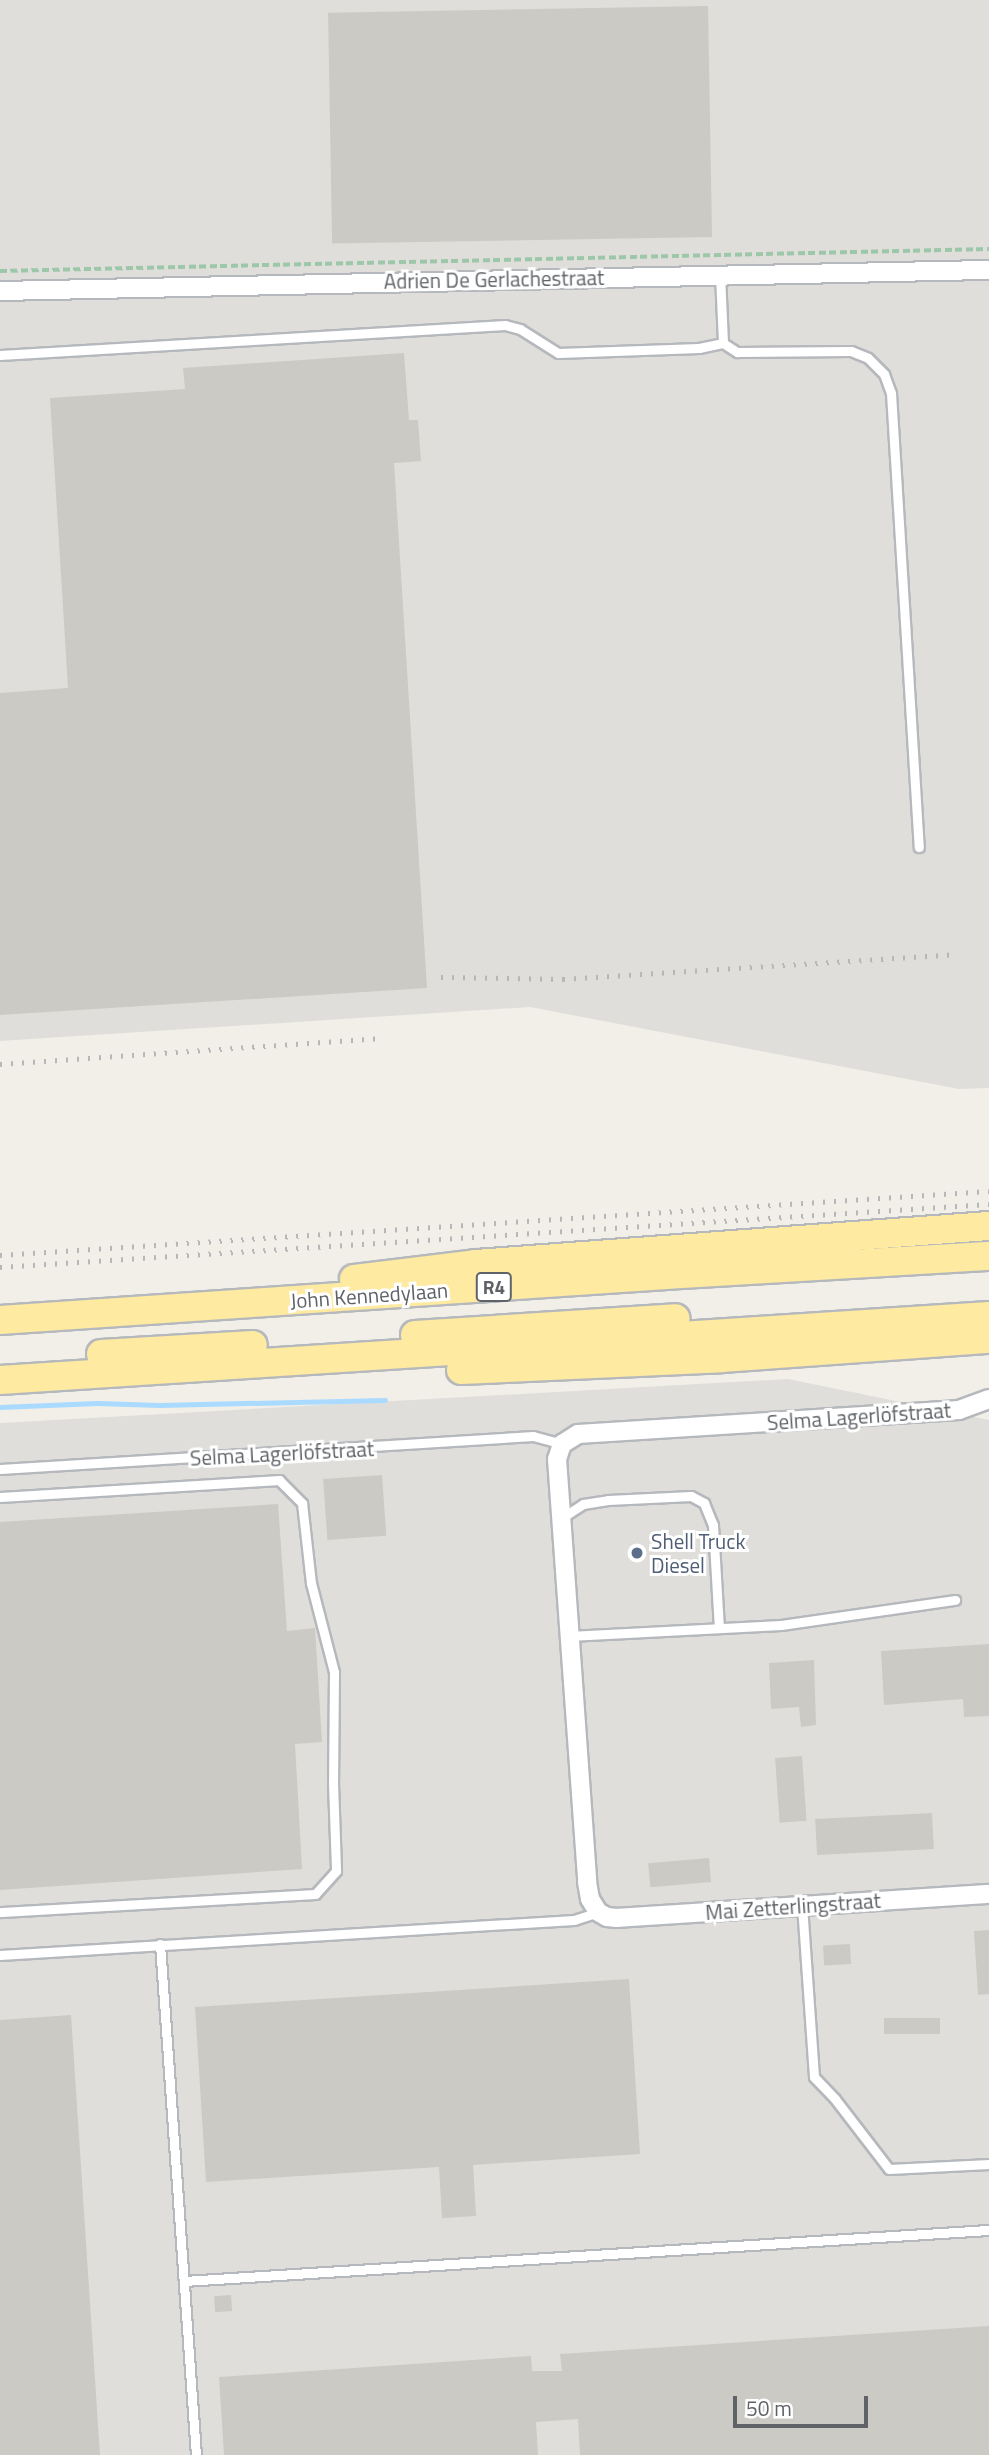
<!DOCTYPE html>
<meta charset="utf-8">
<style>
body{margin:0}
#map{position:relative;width:989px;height:2455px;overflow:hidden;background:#f1efe8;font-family:"Titillium Web",sans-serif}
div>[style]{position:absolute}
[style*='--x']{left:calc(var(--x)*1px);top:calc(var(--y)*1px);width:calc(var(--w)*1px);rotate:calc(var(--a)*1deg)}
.industrial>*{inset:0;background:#e0deda}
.stream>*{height:5px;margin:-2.5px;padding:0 2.5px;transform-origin:2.5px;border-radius:2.5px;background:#aadaff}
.building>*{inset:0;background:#cccac5;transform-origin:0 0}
.path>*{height:3.5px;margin-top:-1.75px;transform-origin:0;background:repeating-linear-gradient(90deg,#9cc7a9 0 7px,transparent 0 10.5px)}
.roads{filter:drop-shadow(2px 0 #b5b8bc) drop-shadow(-2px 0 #b5b8bc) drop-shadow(0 2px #b5b8bc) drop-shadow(0 -2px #b5b8bc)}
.service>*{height:9px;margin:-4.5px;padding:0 4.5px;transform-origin:4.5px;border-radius:4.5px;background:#fff}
.minor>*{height:18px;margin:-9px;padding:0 9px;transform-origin:9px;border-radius:9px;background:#fff}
.trunk>*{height:28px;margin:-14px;padding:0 14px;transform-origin:14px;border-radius:14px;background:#feeaa1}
.rail>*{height:5px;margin-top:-2.5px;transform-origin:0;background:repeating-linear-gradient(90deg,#b6b7b8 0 2px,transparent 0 11px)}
.dots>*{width:19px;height:19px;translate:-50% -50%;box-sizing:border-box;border:4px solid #fff;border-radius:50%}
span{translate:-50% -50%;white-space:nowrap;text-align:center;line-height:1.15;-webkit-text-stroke:6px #fff;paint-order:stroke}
.shield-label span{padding:2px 5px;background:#fff;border:2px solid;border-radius:5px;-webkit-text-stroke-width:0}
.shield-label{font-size:19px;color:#5f6368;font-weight:700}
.street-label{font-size:21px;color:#5f6368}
.service-label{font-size:21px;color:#4e5e75}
.left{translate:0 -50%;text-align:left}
.scale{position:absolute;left:733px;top:2396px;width:135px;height:32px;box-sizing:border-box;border:4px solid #5f6368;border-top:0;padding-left:9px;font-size:21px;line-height:24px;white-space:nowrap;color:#5f6368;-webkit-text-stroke:5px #fff;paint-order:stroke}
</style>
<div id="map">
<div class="industrial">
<div style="clip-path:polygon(0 0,989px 0,989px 1088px,959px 1089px,530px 1007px,0 1041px)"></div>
<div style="clip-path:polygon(788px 1379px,989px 1420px,989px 2455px,0 2455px,0 1423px)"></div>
</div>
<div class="stream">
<div style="--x:0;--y:1407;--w:97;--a:-2.4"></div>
<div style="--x:97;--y:1403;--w:63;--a:1.8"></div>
<div style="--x:160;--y:1405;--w:225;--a:-1.3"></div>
</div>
<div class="building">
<div style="left:708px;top:6px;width:231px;height:380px;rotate:89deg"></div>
<div style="clip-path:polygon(404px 353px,409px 420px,418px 420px,421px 461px,394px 463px,427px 988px,0 1015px,0 693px,68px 688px,50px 398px,185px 389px,183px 368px)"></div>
<div style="left:382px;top:1475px;width:61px;height:59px;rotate:86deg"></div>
<div style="clip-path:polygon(278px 1504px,287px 1631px,315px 1628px,322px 1742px,295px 1744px,302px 1869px,0 1890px,0 1522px)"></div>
<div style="clip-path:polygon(989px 1644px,989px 1716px,964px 1717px,963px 1699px,884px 1705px,881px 1651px)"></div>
<div style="clip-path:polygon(814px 1660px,816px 1725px,801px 1727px,799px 1707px,771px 1709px,769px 1663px)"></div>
<div style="left:802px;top:1756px;width:65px;height:27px;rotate:86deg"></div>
<div style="left:932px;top:1813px;width:36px;height:117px;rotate:87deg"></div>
<div style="left:709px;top:1858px;width:24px;height:61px;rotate:85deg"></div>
<div style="clip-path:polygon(989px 1930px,989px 1994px,978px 1995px,974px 1931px)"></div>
<div style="left:850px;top:1944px;width:20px;height:27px;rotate:87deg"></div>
<div style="clip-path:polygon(629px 1979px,640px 2154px,473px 2165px,476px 2216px,442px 2218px,439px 2167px,206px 2182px,195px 2007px)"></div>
<div style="clip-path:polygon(71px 2015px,100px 2455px,0 2455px,0 2020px)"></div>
<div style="left:940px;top:2018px;width:16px;height:56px;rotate:90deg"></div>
<div style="left:231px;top:2295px;width:16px;height:17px;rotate:86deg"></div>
<div style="clip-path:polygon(989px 2326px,989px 2455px,580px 2455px,578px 2419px,536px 2422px,538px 2455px,224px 2455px,219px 2377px,531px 2356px,532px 2371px,562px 2371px,560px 2354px)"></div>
</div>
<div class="path">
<div style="--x:0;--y:271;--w:989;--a:-1.27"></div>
</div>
<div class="roads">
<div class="service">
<div style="--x:720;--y:274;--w:69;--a:87.5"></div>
<div style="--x:723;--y:343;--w:17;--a:33"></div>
<div style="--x:737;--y:352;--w:114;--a:-0.5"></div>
<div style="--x:851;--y:351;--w:18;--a:22"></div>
<div style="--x:868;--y:358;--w:23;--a:45"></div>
<div style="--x:884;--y:374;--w:20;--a:70"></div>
<div style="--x:891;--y:393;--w:455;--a:86.5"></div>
<div style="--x:0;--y:355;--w:506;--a:-3.4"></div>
<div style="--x:505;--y:325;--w:16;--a:15"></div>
<div style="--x:520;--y:329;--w:45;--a:32.3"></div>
<div style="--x:558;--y:353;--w:141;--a:-2"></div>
<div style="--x:699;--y:348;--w:25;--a:-12"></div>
<div style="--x:0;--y:1469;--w:534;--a:-3.54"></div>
<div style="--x:533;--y:1436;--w:30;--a:15"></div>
<div style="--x:0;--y:1497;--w:280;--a:-3.5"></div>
<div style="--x:279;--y:1480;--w:33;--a:45"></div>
<div style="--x:302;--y:1503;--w:81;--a:83.6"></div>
<div style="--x:311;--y:1583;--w:92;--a:75.5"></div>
<div style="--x:334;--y:1672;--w:111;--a:90.5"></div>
<div style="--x:333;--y:1783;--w:88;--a:88"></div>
<div style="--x:336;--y:1871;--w:31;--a:132"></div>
<div style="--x:315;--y:1894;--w:316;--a:176.7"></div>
<div style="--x:563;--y:1517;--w:24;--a:-33"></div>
<div style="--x:583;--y:1504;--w:25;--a:-9"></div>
<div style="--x:608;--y:1500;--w:83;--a:-2.8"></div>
<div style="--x:691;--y:1496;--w:15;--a:28"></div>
<div style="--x:704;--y:1503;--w:24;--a:68"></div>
<div style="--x:713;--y:1525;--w:103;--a:86.7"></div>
<div style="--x:569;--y:1636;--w:212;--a:-3"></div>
<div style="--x:781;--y:1625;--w:176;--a:-8.2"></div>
<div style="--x:802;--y:1905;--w:172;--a:86"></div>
<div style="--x:814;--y:2077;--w:30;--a:46"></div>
<div style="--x:835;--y:2099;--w:88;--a:52.4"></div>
<div style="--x:889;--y:2169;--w:100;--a:-2.9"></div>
<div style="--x:160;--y:1944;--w:512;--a:85.97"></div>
<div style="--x:0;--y:1955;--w:575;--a:-3.49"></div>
<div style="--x:574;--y:1920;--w:25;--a:-18"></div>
<div style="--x:184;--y:2281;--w:807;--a:-3.63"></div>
</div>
<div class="minor">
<div style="--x:0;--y:291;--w:989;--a:-1.22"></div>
<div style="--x:989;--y:1399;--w:32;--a:160"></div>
<div style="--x:959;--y:1410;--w:382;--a:176.4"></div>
<div style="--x:578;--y:1434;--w:19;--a:148"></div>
<div style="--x:562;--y:1444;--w:16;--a:108"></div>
<div style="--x:557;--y:1459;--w:424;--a:85.9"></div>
<div style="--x:587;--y:1882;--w:17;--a:80"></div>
<div style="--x:590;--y:1899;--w:15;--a:58"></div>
<div style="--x:598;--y:1912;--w:10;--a:29"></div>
<div style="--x:607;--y:1917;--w:10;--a:6"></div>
<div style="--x:617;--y:1918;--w:373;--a:-3.7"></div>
</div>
<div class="trunk">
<div style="--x:354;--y:1279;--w:123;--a:-7"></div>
<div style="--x:476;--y:1264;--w:514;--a:-4.24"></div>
<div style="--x:0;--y:1320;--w:668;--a:-3.87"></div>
<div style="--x:666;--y:1275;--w:324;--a:-3.4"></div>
<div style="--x:415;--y:1335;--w:261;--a:-3.7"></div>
<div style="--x:101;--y:1354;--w:152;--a:-3.4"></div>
<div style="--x:461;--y:1370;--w:261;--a:-2.6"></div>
<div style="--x:722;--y:1358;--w:268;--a:-4.1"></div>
<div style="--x:0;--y:1380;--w:991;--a:-3.7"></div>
</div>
</div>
<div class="rail">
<div style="--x:441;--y:977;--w:122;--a:0.9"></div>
<div style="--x:563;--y:979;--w:393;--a:-3.6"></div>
<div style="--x:0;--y:1064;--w:383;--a:-3.9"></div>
<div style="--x:0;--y:1255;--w:991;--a:-3.7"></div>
<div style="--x:0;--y:1267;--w:991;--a:-3.64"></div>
</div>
<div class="dots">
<div style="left:637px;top:1553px;background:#5c6f8a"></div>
</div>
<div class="shield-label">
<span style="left:494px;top:1287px">R4</span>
</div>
<div class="street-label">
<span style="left:494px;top:279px;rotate:-1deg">Adrien De Gerlachestraat</span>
<span style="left:369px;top:1295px;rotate:-4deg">John Kennedylaan</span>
<span style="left:859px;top:1416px;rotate:-4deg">Selma Lagerlöfstraat</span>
<span style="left:282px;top:1453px;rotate:-3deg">Selma Lagerlöfstraat</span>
<span style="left:793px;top:1906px;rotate:-4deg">Mai Zetterlingstraat</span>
</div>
<div class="service-label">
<span class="left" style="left:651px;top:1553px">Shell Truck<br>Diesel</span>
</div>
<div class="scale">50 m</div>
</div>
